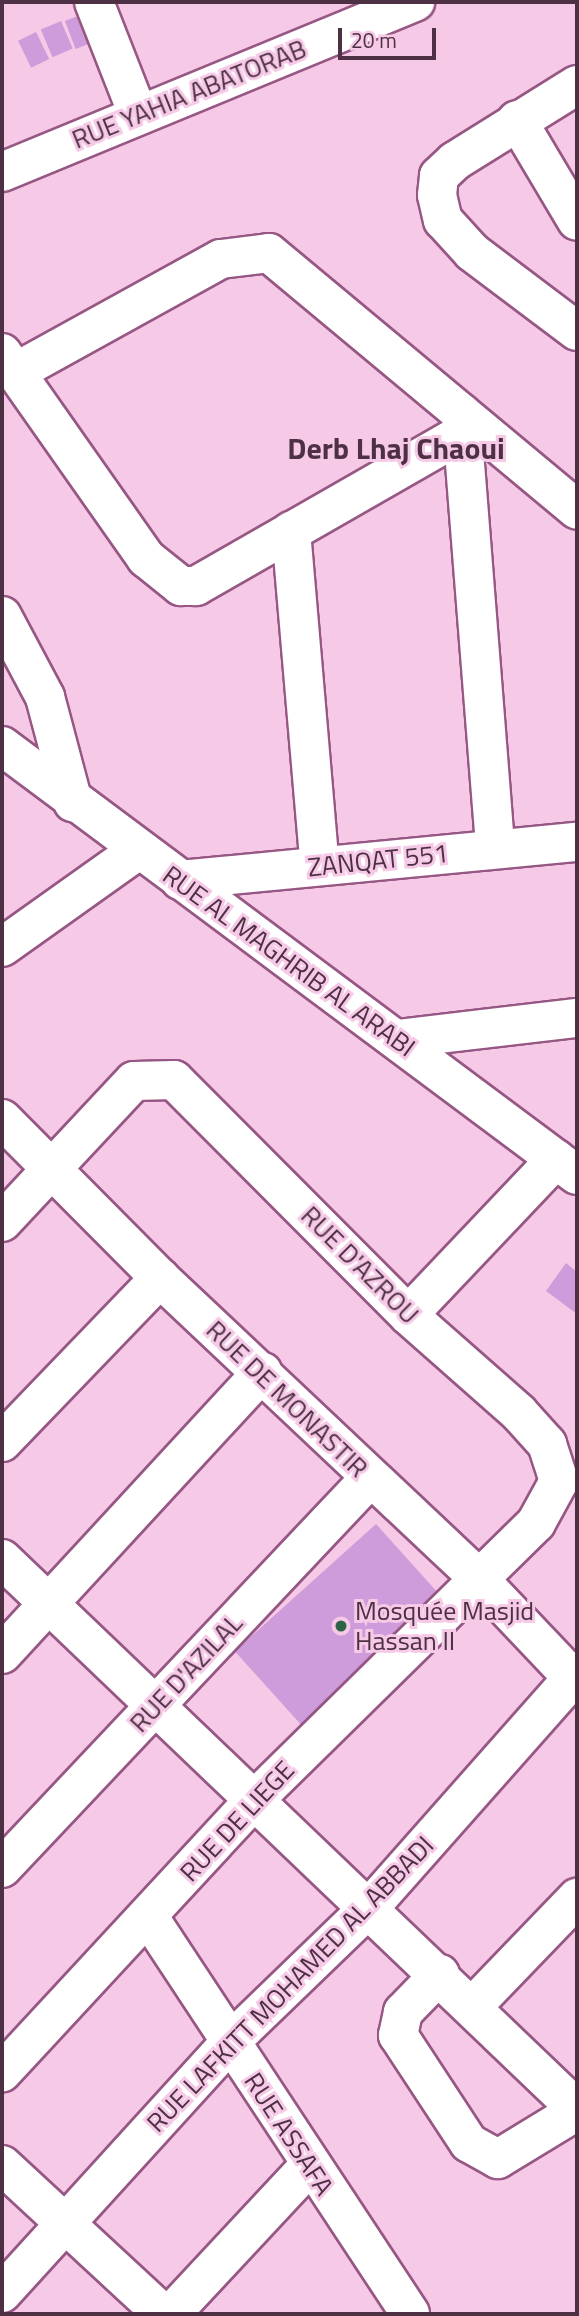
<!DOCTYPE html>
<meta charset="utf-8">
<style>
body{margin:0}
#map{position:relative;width:579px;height:2316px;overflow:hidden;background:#f6cae7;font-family:"Titillium Web",sans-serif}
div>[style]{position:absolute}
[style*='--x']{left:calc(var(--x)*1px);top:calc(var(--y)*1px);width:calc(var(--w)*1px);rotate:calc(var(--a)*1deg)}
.building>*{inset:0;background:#ce9cda;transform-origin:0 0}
.roads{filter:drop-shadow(2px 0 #975784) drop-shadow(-2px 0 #975784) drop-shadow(0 2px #975784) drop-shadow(0 -2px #975784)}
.minor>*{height:38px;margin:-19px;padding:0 19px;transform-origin:19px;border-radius:19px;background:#fff}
.dots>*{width:19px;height:19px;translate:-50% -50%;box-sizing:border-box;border:4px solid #f6cae7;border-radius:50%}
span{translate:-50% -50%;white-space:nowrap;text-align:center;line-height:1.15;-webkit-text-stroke:6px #f6cae7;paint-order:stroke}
.street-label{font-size:26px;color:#4d3044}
.poi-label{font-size:26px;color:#4d3044}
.left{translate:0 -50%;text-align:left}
.quarter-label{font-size:30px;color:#4d3044;font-weight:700}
.frame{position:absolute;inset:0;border:4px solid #4d3044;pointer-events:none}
.scale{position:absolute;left:338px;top:28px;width:98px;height:32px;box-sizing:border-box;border:4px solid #4d3044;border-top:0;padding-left:9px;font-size:21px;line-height:24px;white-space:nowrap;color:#4d3044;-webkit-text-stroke:5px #f6cae7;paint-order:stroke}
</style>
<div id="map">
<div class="building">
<div style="left:91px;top:11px;width:30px;height:28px;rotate:69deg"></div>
<div style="left:61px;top:21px;width:30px;height:22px;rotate:67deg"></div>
<div style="left:36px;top:32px;width:30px;height:20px;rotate:64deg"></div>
<div style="clip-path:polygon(566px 1263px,577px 1272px,577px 1314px,546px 1291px)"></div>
<div style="left:376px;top:1524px;width:103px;height:190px;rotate:48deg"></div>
</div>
<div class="roads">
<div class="minor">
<div style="--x:94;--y:2;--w:118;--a:68.6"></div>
<div style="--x:577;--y:85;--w:144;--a:148.1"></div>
<div style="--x:455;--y:161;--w:22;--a:137"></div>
<div style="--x:439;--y:176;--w:19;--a:96"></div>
<div style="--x:437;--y:195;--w:26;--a:77"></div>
<div style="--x:443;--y:220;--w:43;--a:47.8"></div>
<div style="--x:472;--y:252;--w:131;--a:37"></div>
<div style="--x:517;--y:120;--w:117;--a:59.3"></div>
<div style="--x:2;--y:172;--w:447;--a:-22.4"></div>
<div style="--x:2;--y:353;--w:251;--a:54.9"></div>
<div style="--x:146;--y:558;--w:45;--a:38.7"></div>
<div style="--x:181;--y:586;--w:15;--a:0"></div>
<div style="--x:196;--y:586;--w:308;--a:-29.8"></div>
<div style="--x:16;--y:372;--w:234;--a:-28.9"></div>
<div style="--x:221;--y:259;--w:48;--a:-7.1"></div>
<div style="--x:269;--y:253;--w:401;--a:39.8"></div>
<div style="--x:461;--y:413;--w:436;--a:85.5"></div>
<div style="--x:291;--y:531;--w:336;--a:85.1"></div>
<div style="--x:2;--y:616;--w:92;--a:62"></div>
<div style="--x:45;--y:697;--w:109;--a:75.1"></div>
<div style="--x:2;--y:746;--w:717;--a:36.73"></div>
<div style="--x:180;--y:880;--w:399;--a:-5.5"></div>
<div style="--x:2;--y:947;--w:166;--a:-35.4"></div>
<div style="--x:397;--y:1039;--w:181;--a:-6.7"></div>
<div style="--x:2;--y:1119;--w:224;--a:45.2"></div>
<div style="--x:160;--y:1278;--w:436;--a:43.3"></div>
<div style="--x:477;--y:1577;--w:139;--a:46.5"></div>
<div style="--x:2;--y:1222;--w:193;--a:-46.9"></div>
<div style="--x:134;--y:1081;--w:40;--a:-1.4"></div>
<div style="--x:174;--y:1080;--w:332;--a:45.1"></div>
<div style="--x:408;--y:1315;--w:148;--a:41.4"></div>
<div style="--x:519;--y:1413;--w:42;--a:47.9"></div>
<div style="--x:547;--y:1444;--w:39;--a:72"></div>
<div style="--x:559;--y:1481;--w:48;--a:118.7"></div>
<div style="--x:536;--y:1523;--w:392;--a:135.5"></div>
<div style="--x:256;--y:1798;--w:374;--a:132.8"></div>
<div style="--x:408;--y:1315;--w:215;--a:-46.5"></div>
<div style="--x:2;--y:1442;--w:228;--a:-46.1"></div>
<div style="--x:2;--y:1559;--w:796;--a:43.73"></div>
<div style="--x:2;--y:1654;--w:384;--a:-47.3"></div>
<div style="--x:2;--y:1868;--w:536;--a:-46.66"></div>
<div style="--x:148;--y:1916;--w:476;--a:56.6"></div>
<div style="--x:440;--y:1974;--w:53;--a:134.2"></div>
<div style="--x:403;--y:2012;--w:24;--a:102"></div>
<div style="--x:398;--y:2035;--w:129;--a:56.7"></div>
<div style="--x:469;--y:2143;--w:33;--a:29"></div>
<div style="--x:498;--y:2159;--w:92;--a:-31.3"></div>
<div style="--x:474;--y:2005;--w:149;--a:-46.1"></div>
<div style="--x:2;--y:2165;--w:219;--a:42.8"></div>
<div style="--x:2;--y:2293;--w:339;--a:-47.7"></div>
<div style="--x:230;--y:2042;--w:194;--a:-44"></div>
<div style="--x:370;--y:1907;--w:312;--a:-48.5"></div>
<div style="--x:171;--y:2314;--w:201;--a:-47"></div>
</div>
</div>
<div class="dots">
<div style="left:341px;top:1626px;background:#2e6348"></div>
</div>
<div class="street-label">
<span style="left:189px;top:94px;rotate:-22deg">RUE YAHIA ABATORAB</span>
<span style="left:378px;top:860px;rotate:-6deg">ZANQAT 551</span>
<span style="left:289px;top:961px;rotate:36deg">RUE AL MAGHRIB AL ARABI</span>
<span style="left:360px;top:1265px;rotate:45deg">RUE D'AZROU</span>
<span style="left:287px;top:1399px;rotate:44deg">RUE DE MONASTIR</span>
<span style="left:186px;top:1673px;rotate:-47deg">RUE D'AZILAL</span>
<span style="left:237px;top:1821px;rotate:-47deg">RUE DE LIEGE</span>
<span style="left:290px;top:1984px;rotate:-46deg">RUE LAFKITT MOHAMED AL ABBADI</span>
<span style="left:289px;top:2134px;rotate:57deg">RUE ASSAFA</span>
</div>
<div class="poi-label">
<span class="left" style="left:355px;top:1626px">Mosquée Masjid<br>Hassan II</span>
</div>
<div class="quarter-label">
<span style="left:396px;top:448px">Derb Lhaj Chaoui</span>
</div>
<div class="frame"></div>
<div class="scale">20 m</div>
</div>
